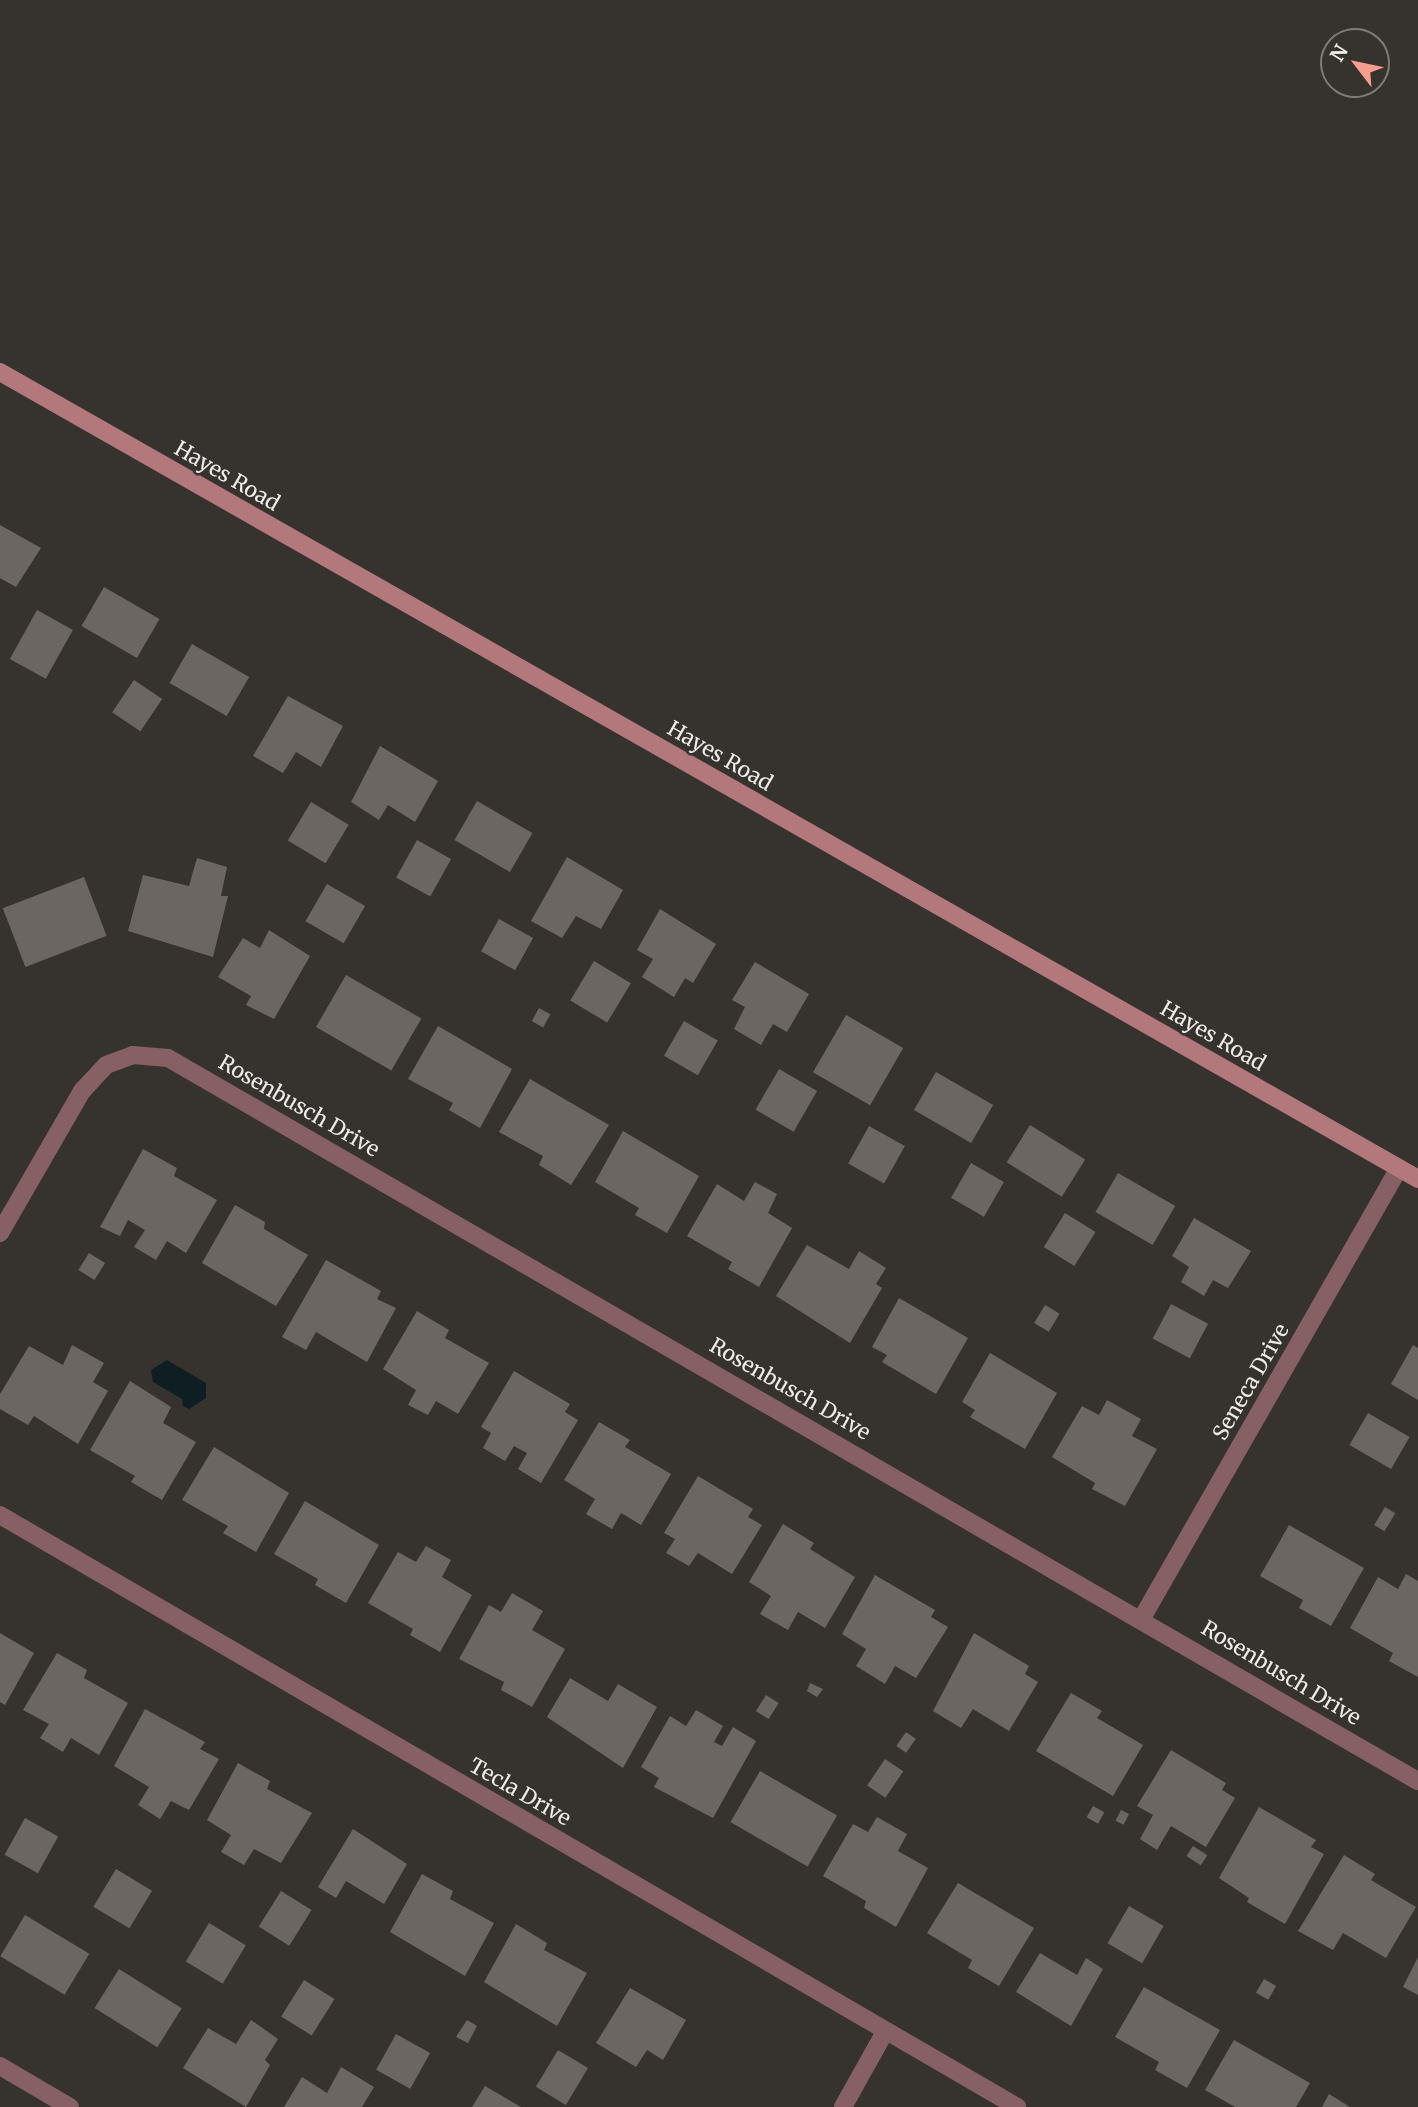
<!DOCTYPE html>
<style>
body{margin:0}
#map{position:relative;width:1418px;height:2107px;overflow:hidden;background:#36332e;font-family:Merriweather,serif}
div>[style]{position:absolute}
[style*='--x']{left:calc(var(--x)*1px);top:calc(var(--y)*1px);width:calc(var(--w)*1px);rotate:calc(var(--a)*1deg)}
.water>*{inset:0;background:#0f1f21}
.building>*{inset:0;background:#6c6663;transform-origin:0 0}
.street>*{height:18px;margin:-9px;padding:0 9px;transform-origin:9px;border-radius:9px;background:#866062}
.secondary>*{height:18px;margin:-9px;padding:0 9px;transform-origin:9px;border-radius:9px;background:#b3787c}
span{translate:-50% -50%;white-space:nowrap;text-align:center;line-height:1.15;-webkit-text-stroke:5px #36332e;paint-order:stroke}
.street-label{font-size:21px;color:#eeecea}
.north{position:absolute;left:1320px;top:28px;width:70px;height:70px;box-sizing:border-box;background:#36332e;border:2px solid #807d79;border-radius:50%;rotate:302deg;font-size:19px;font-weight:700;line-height:28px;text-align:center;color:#eeecea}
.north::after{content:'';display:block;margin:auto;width:24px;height:32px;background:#f59d8e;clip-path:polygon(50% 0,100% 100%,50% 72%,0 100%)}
</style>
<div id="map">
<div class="water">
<div style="clip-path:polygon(167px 1360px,206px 1383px,206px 1398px,189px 1409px,183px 1406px,182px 1399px,153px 1382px,151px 1370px)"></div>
</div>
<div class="building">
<div style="clip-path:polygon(0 525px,41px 548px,16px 587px,0 578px)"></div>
<div style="left:104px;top:587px;width:64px;height:45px;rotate:30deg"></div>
<div style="left:37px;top:610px;width:41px;height:56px;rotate:29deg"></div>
<div style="left:192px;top:644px;width:66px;height:45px;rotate:30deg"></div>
<div style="left:134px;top:680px;width:34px;height:39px;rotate:34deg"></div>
<div style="clip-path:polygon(288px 696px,343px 726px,321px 767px,296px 752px,283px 773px,253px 756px)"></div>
<div style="clip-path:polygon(380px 746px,438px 781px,415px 822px,388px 805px,379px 820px,351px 802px)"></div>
<div style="left:477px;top:801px;width:64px;height:45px;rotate:30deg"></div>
<div style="left:311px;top:802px;width:44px;height:45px;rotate:31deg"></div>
<div style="left:417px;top:840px;width:39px;height:43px;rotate:29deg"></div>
<div style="clip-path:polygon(567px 857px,623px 890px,601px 929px,576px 916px,562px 938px,531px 921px)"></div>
<div style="clip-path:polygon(197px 858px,227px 867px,221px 896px,228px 896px,213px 957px,128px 931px,143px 875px,189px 886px)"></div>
<div style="left:84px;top:877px;width:63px;height:87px;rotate:69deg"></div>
<div style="left:327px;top:884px;width:44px;height:43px;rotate:30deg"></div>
<div style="clip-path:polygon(660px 909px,716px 944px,693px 983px,685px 978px,674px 997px,642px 977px,653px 959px,637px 950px)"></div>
<div style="left:499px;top:919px;width:39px;height:37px;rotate:29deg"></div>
<div style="clip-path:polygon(269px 930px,310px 956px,274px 1019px,246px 1005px,251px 996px,218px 977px,243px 938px,260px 948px)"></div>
<div style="left:594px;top:961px;width:43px;height:46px;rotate:31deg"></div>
<div style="clip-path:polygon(755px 962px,809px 994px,787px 1032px,773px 1024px,761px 1045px,734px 1029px,745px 1007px,732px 1000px)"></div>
<div style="left:346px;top:975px;width:87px;height:60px;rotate:30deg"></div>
<div style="left:539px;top:1008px;width:13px;height:15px;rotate:29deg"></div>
<div style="left:846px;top:1015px;width:66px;height:66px;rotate:30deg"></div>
<div style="left:684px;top:1021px;width:39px;height:40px;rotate:30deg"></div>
<div style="clip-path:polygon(438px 1026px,512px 1069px,480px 1128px,449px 1110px,453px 1103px,408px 1079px)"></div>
<div style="left:779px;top:1069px;width:44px;height:47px;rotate:30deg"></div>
<div style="left:936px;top:1072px;width:66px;height:44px;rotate:30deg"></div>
<div style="clip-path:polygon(530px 1079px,609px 1125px,571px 1185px,539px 1165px,543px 1156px,499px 1132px)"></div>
<div style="left:1030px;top:1125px;width:65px;height:44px;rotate:32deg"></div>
<div style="left:869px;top:1126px;width:41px;height:43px;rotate:29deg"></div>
<div style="clip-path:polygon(623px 1131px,699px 1176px,667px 1233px,635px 1215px,639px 1208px,595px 1182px)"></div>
<div style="clip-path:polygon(143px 1149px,177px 1168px,174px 1176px,217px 1200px,186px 1253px,167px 1241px,156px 1260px,134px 1247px,145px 1230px,128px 1220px,120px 1236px,100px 1227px)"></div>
<div style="left:971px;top:1163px;width:38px;height:40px;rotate:30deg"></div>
<div style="left:1118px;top:1173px;width:66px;height:45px;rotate:30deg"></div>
<div style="clip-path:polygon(755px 1182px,777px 1194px,768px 1213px,792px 1228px,759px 1287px,728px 1269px,732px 1262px,687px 1236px,717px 1184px,744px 1201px)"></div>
<div style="clip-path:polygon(235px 1205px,265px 1222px,264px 1229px,308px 1255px,276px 1306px,202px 1263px)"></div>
<div style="left:1065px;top:1213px;width:36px;height:40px;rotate:32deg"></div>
<div style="clip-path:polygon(1194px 1218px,1251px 1251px,1228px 1288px,1213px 1280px,1204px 1296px,1181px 1282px,1189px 1267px,1172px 1256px)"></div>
<div style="clip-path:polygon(807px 1245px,849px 1269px,859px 1251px,886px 1268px,876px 1284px,882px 1288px,850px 1343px,776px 1296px)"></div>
<div style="left:89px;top:1253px;width:19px;height:20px;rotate:32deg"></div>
<div style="clip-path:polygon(326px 1260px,381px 1291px,377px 1299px,396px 1308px,367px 1362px,316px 1332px,306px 1350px,282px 1337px)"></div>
<div style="clip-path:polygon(899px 1298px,968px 1338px,936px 1394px,882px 1362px,887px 1355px,872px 1347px)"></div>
<div style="left:1171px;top:1304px;width:42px;height:39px;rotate:28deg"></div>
<div style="left:1045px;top:1305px;width:17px;height:21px;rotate:31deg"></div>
<div style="clip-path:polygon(417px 1311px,449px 1330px,445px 1338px,489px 1363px,458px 1414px,436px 1401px,428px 1415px,408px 1405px,416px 1390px,383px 1369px)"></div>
<div style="clip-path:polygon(72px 1345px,104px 1363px,93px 1382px,108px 1391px,78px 1444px,34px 1416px,28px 1425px,0 1409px,0 1394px,29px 1346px,63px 1365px)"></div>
<div style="clip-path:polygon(1413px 1345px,1418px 1348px,1418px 1400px,1391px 1384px)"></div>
<div style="clip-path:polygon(990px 1353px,1057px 1393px,1025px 1449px,970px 1417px,975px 1410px,962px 1402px)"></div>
<div style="clip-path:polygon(514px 1371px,570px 1404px,565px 1412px,578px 1420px,541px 1483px,518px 1469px,527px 1453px,514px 1446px,505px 1461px,483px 1448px,491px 1433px,481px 1427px)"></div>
<div style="clip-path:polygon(130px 1381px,171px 1407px,163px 1423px,196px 1442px,162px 1500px,131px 1482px,135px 1476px,90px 1450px)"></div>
<div style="clip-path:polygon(1107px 1400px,1141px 1419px,1132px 1436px,1157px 1449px,1125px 1506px,1092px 1489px,1095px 1483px,1052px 1457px,1082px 1406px,1099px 1415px)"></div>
<div style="left:1368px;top:1413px;width:48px;height:37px;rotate:30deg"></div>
<div style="clip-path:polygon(599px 1422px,630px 1440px,625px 1447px,671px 1474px,641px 1525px,621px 1513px,612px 1529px,586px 1514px,595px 1499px,564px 1480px)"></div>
<div style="clip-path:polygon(214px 1447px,289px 1493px,256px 1552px,223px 1533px,228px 1526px,182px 1500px)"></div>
<div style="clip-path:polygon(698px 1476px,753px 1509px,748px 1517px,762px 1525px,732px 1574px,698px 1553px,689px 1566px,666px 1553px,675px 1539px,664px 1533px)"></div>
<div style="clip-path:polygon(305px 1501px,379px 1545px,346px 1603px,315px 1585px,318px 1579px,274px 1554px)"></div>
<div style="left:1385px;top:1507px;width:12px;height:21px;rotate:31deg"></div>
<div style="clip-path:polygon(783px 1524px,814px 1543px,810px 1549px,855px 1577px,825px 1628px,798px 1612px,788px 1630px,760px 1614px,771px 1596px,749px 1582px)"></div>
<div style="clip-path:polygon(1289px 1525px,1364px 1568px,1331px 1626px,1299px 1608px,1303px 1600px,1260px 1576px)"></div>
<div style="clip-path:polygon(426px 1546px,451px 1560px,442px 1577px,472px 1595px,440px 1652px,410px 1635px,413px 1629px,368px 1603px,398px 1552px,416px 1562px)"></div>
<div style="clip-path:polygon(1406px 1574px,1418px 1581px,1418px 1677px,1389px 1661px,1393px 1653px,1350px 1628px,1378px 1577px,1398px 1589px)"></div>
<div style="clip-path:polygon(875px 1575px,935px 1610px,931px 1617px,948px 1627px,916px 1678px,895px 1666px,885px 1684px,856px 1666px,866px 1649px,842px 1634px)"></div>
<div style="clip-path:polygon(512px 1593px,543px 1611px,532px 1630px,565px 1649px,532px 1707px,501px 1690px,504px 1682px,459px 1659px,489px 1605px,501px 1612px)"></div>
<div style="clip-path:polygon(0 1633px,34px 1653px,5px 1705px,0 1702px)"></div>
<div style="clip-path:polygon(974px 1633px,1029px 1666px,1025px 1674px,1038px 1682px,1009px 1731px,973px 1709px,961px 1728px,933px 1711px)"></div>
<div style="clip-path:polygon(57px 1653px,87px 1670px,84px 1678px,128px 1703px,99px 1755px,71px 1738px,63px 1752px,40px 1738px,49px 1724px,23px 1710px)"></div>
<div style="clip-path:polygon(570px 1678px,608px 1701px,618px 1684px,657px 1707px,623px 1768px,547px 1717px)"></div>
<div style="clip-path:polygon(810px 1683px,823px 1689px,817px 1697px,807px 1691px)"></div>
<div style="clip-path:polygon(1071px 1693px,1102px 1711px,1097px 1718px,1143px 1745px,1113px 1796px,1036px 1751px)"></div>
<div style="left:766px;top:1695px;width:15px;height:19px;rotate:32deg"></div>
<div style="clip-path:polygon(145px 1709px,205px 1742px,200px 1749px,219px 1759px,189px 1810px,171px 1801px,160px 1819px,138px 1805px,149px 1787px,114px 1766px)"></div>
<div style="clip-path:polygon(696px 1710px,723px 1726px,714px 1742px,722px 1746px,733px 1727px,756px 1741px,713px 1818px,654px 1787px,659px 1778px,641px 1767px,670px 1716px,686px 1726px)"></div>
<div style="left:906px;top:1732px;width:12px;height:17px;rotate:35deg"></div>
<div style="clip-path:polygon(1171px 1750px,1226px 1783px,1222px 1790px,1235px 1798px,1206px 1847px,1171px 1826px,1157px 1850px,1140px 1839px,1153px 1815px,1137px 1806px)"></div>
<div style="left:885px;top:1759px;width:22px;height:32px;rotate:34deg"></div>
<div style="clip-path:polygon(238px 1763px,270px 1781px,267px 1789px,312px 1813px,281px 1863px,254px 1849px,244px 1865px,221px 1852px,231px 1835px,207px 1820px)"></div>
<div style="left:760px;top:1771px;width:89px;height:59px;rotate:30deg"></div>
<div style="left:1093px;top:1806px;width:13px;height:13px;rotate:29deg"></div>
<div style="clip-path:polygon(1259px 1807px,1316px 1840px,1311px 1847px,1324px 1854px,1285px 1924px,1247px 1902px,1249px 1898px,1219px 1878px)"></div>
<div style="left:1121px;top:1810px;width:9px;height:12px;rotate:27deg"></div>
<div style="clip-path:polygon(877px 1817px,907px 1834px,898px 1851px,928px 1868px,896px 1927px,864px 1908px,866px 1901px,823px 1876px,853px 1824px,868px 1832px)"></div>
<div style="left:25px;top:1818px;width:38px;height:42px;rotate:29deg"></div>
<div style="clip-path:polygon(353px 1829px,407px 1864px,384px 1904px,346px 1881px,336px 1898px,318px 1887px)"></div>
<div style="left:1193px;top:1846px;width:17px;height:12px;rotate:33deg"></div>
<div style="clip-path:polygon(1344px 1855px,1375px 1874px,1371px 1880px,1416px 1907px,1386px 1958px,1343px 1933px,1333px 1950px,1298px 1931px)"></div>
<div style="left:116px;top:1869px;width:42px;height:44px;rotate:31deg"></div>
<div style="clip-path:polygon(422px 1874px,453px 1891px,450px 1899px,494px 1923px,465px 1976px,390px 1932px)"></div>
<div style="clip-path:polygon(958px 1883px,1034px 1928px,999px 1986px,968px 1968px,972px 1960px,927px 1933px)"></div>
<div style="left:281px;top:1891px;width:36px;height:42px;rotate:32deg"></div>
<div style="left:1129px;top:1906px;width:40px;height:43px;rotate:30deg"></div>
<div style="left:25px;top:1915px;width:75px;height:48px;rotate:31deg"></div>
<div style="left:209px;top:1923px;width:43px;height:45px;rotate:31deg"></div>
<div style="clip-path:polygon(516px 1924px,547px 1943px,544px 1950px,587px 1973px,557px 2026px,484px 1982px)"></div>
<div style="clip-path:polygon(1040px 1953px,1077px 1975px,1086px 1958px,1103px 1969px,1071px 2026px,1016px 1992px)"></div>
<div style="clip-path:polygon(1418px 1957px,1418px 1995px,1403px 1987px)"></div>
<div style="left:119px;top:1969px;width:74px;height:46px;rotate:32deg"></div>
<div style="left:1264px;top:1979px;width:14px;height:16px;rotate:30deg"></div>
<div style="left:304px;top:1980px;width:36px;height:43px;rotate:32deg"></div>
<div style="clip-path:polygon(1144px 1987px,1220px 2030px,1187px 2088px,1155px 2070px,1159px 2062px,1115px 2037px)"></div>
<div style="clip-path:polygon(630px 1988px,686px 2020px,663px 2060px,647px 2050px,636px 2067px,596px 2043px)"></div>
<div style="clip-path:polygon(251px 2020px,278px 2039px,265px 2060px,270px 2065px,246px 2107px,183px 2068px,208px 2028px,236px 2044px)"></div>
<div style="clip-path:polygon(467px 2020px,477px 2026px,468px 2043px,456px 2037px)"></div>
<div style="left:396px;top:2034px;width:39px;height:41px;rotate:29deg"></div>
<div style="clip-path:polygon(1234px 2040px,1310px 2083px,1296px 2107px,1235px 2107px,1205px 2090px)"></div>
<div style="left:558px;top:2050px;width:35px;height:43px;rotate:31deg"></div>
<div style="clip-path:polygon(341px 2067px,374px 2087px,362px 2107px,284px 2107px,302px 2077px,327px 2093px)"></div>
<div style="clip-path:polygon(485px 2086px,521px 2107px,472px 2107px)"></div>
<div style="clip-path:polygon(1329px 2094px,1350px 2107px,1322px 2107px)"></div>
</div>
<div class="street">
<div style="--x:0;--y:1233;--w:164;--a:-60"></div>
<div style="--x:82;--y:1091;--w:35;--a:-47"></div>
<div style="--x:106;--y:1065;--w:29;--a:-20"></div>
<div style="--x:133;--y:1055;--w:35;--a:5"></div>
<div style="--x:168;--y:1058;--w:1444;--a:30.05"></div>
<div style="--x:0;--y:1515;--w:1177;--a:30.2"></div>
<div style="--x:1142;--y:1618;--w:518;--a:-60.27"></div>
<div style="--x:0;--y:2066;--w:81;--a:30.4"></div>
<div style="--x:843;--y:2107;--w:86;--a:-60.8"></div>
</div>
<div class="secondary">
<div style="--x:0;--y:372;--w:1632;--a:29.64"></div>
</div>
<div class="street-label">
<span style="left:227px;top:476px;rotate:30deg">Hayes Road</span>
<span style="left:720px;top:756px;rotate:30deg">Hayes Road</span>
<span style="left:1213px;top:1036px;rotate:30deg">Hayes Road</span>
<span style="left:299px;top:1106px;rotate:30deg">Rosenbusch Drive</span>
<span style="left:1251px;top:1382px;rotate:-60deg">Seneca Drive</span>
<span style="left:790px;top:1389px;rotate:30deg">Rosenbusch Drive</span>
<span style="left:1281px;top:1673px;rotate:31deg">Rosenbusch Drive</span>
<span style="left:520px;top:1792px;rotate:30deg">Tecla Drive</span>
</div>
<div class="north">N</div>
</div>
